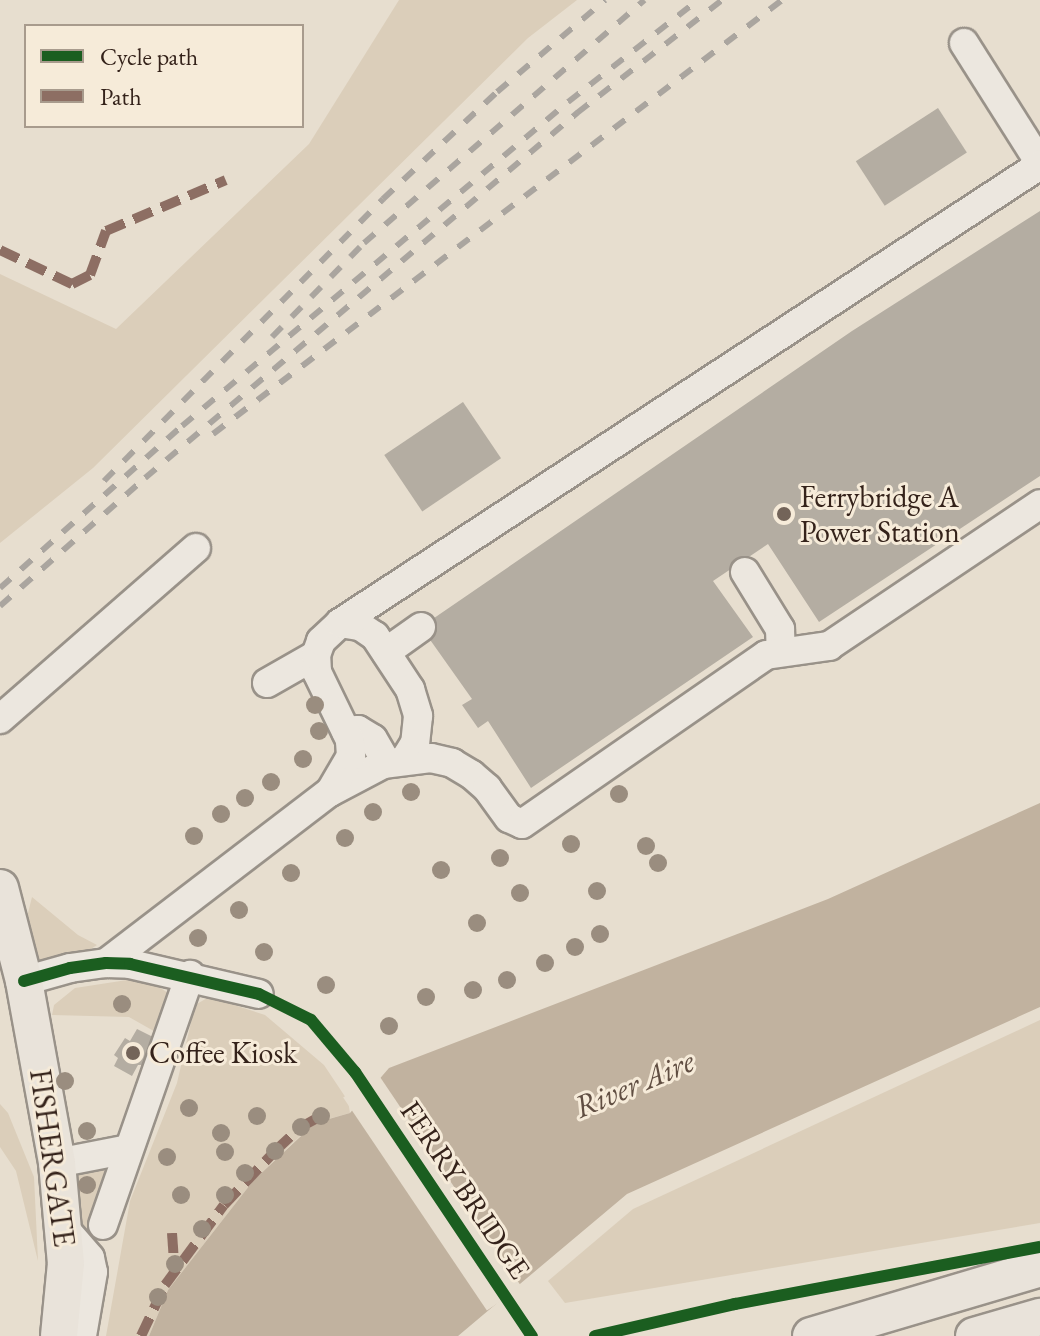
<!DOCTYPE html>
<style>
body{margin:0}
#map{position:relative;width:1040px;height:1336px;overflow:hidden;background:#e7decf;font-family:"EB Garamond",serif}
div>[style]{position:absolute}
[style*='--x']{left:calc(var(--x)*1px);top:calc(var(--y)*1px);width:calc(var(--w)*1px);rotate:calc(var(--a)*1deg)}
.green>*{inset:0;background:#dbceba}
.water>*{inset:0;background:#c1b29f}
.pier>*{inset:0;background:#e7decf;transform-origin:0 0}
.building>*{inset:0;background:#b4ada2;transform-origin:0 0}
.roads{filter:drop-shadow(2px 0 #999289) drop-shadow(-2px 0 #999289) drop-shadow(0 2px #999289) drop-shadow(0 -2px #999289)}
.minor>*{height:28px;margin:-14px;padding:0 14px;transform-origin:14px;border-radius:14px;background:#ece7df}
.major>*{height:36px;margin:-18px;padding:0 18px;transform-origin:18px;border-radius:18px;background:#e9e3da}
.rail>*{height:6px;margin-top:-3px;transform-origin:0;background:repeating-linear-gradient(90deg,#aaa59f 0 14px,transparent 0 28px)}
.quiet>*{height:10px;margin-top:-5px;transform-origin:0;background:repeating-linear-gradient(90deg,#8d6e63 0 20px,transparent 0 30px)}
.cycleway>*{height:12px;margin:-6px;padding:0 6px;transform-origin:6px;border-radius:6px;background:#1b5e20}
.trees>*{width:18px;height:18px;margin:-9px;border-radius:50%;background:#9a8d7f}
.dots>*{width:22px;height:22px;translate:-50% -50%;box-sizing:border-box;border:4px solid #f6ebd9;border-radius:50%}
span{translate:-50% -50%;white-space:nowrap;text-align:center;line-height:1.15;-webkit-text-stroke:6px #f6ebd9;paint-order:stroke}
.poi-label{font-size:30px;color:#34221a}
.left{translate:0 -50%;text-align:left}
.street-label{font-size:30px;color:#34221a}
.water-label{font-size:32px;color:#604e42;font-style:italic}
.legend{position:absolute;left:24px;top:24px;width:280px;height:104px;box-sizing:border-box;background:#f6ebd9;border:2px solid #a89b8d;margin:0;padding:10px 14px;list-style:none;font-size:24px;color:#34221a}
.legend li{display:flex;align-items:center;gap:16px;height:40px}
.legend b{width:40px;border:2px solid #a89b8d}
</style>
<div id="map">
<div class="green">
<div style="clip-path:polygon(399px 0,577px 0,528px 38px,93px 468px,0 543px,0 274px,116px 329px,309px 144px)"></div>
<div style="clip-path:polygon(32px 897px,78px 935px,97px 945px,83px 954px,47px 964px,37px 958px,27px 917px)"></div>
<div style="clip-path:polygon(127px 980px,156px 985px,171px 995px,159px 1034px,129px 1017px,52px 1015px,54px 1005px,75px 988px)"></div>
<div style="clip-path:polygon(209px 997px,265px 1015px,324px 1065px,348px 1101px,350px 1113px,314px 1123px,253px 1181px,168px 1290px,149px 1336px,106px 1336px,130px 1201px,177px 1083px,195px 1005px)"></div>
<div style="clip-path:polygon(1040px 1020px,1040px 1223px,565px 1303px,548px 1281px,633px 1209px)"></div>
<div style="clip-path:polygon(0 1104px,8px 1113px,34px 1177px,38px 1261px,16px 1171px,0 1147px)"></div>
<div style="clip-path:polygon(107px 1165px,90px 1233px,72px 1224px,71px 1180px,79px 1172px)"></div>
</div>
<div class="water">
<div style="clip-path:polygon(1040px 803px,1040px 1007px,627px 1194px,458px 1336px,149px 1336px,168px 1290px,253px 1181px,315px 1123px,350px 1113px,389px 1068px,828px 899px)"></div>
</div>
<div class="pier">
<div style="left:378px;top:1074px;width:257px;height:42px;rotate:56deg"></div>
</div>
<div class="building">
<div style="left:938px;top:108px;width:53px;height:98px;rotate:57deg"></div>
<div style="clip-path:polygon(1040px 211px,1040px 476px,819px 622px,768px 544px,713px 581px,753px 637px,531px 788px,488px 721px,478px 728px,462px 705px,472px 699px,421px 627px,852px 331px)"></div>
<div style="left:463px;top:402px;width:68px;height:95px;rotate:56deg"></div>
<div style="clip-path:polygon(137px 1029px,153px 1037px,145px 1065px,138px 1065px,132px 1076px,114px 1066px,118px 1058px,114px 1055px,125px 1038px,130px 1041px)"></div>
</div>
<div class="roads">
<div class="minor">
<div style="--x:964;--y:43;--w:142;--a:57.7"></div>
<div style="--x:745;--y:572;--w:67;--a:58.4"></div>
<div style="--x:780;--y:629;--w:23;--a:88"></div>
<div style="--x:340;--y:623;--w:20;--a:9"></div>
<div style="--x:360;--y:626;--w:18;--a:34"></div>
<div style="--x:375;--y:636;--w:64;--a:56.6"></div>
<div style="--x:410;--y:689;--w:28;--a:73"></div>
<div style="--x:418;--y:716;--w:27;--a:96"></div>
<div style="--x:415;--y:743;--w:19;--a:122"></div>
<div style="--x:386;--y:652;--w:43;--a:-35.5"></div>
<div style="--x:267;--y:683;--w:56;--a:-29.7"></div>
<div style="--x:0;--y:719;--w:260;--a:-41.1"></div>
<div style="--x:346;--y:731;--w:12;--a:-5"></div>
<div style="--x:358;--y:730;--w:17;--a:31"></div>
<div style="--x:373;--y:739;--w:28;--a:60"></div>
<div style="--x:330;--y:792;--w:60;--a:-27.8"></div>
<div style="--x:383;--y:764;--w:48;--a:-7.1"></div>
<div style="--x:431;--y:758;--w:22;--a:13"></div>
<div style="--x:452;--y:763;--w:23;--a:31"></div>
<div style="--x:472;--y:775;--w:20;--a:41"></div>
<div style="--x:487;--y:788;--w:37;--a:54"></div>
<div style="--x:509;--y:818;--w:14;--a:25"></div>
<div style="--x:522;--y:824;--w:297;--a:-34.7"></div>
<div style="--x:766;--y:655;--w:64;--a:-8.1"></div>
<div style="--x:829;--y:646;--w:254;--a:-33.9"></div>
<div style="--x:106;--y:963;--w:282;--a:-37.4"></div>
<div style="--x:330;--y:792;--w:42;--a:-59.7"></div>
<div style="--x:351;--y:756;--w:16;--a:-94"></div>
<div style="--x:350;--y:740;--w:76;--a:-115.9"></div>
<div style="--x:317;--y:672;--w:17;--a:-93"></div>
<div style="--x:316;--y:655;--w:15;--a:-70"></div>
<div style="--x:321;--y:641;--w:26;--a:-43"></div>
<div style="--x:340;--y:623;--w:837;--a:-33.2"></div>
<div style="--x:24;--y:981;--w:48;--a:-15.8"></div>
<div style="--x:70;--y:968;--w:36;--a:-8"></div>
<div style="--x:106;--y:963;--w:24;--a:2"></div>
<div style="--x:130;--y:964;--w:132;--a:13.1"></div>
<div style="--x:57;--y:1163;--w:73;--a:-11"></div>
<div style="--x:103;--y:1225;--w:265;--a:-70.8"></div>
<div style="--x:65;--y:1229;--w:38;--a:49"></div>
<div style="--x:90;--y:1258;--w:14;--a:78"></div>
<div style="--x:93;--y:1272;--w:65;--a:99.8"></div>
</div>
<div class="major">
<div style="--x:0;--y:888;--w:96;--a:75.5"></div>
<div style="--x:24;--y:981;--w:185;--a:79.7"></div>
<div style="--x:57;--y:1163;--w:100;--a:84.9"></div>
<div style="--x:66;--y:1263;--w:73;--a:95.5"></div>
<div style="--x:811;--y:1336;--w:239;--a:-16.5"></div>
<div style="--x:974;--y:1336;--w:69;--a:-16.1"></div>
</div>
</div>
<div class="rail">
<div style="--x:272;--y:337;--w:132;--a:-45.6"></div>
<div style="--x:364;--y:243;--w:371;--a:-40.9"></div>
<div style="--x:213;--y:434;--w:716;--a:-37.33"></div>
<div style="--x:104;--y:481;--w:397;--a:-45.3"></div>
<div style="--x:383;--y:199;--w:156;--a:-43.2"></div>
<div style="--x:497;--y:92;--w:142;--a:-40.4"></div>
<div style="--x:0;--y:588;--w:244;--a:-41.7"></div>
<div style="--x:182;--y:426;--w:504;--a:-40.01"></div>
<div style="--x:568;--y:102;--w:165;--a:-38.1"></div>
<div style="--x:0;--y:606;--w:193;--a:-41.4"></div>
<div style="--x:145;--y:478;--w:566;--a:-40.19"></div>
<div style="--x:577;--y:113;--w:184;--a:-37.9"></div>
</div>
<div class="quiet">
<div style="--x:0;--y:250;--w:80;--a:25.3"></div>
<div style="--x:72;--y:284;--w:20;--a:-27"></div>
<div style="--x:90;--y:275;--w:47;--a:-70"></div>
<div style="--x:106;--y:231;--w:130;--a:-23"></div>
<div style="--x:172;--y:1233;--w:39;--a:86"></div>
<div style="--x:141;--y:1336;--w:56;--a:-64.8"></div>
<div style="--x:165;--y:1285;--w:99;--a:-53.6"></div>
<div style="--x:224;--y:1205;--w:74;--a:-46.6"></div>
<div style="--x:275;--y:1151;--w:35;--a:-43"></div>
<div style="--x:301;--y:1127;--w:23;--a:-29"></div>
</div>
<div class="cycleway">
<div style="--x:24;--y:981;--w:48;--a:-15.8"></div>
<div style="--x:70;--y:968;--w:36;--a:-8"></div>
<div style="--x:106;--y:963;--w:24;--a:2"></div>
<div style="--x:130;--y:964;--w:132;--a:13.1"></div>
<div style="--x:259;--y:994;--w:58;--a:26.6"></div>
<div style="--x:311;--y:1020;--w:68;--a:49.8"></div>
<div style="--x:355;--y:1072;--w:318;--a:56.2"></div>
<div style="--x:595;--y:1336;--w:144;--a:-12.9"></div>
<div style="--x:735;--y:1304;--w:310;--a:-10.6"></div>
</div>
<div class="trees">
<div style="left:315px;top:705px"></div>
<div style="left:319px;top:731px"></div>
<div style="left:303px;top:759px"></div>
<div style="left:271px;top:782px"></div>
<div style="left:411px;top:792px"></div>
<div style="left:619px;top:794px"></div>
<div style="left:245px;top:798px"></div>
<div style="left:373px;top:812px"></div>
<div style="left:221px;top:814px"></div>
<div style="left:194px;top:836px"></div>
<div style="left:345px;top:838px"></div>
<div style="left:571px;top:844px"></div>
<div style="left:646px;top:846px"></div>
<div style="left:500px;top:858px"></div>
<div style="left:658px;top:863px"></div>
<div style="left:441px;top:870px"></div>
<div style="left:291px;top:873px"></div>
<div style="left:597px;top:891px"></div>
<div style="left:520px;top:893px"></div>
<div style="left:239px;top:910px"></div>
<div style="left:477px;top:923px"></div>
<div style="left:600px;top:934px"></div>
<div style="left:198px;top:938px"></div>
<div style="left:575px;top:947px"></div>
<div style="left:264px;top:952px"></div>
<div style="left:545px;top:963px"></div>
<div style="left:507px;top:980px"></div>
<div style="left:326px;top:985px"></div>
<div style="left:473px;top:990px"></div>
<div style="left:426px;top:997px"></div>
<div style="left:122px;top:1004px"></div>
<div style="left:389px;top:1026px"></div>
<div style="left:65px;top:1081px"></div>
<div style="left:189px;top:1108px"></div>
<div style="left:257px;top:1116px"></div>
<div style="left:321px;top:1116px"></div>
<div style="left:301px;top:1127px"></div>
<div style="left:87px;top:1131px"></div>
<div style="left:221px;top:1133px"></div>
<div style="left:275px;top:1151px"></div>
<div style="left:225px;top:1152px"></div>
<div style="left:167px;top:1157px"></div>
<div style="left:245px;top:1173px"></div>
<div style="left:87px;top:1185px"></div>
<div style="left:181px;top:1195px"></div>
<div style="left:225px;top:1195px"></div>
<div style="left:202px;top:1229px"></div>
<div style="left:175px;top:1264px"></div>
<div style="left:158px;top:1297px"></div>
</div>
<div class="dots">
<div style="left:784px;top:514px;background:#736459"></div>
<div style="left:133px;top:1053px;background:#736459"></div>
</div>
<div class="poi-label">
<span class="left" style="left:800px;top:514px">Ferrybridge A<br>Power Station</span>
<span class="left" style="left:149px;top:1053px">Coffee Kiosk</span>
</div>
<div class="street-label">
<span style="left:52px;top:1158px;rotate:82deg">FISHERGATE</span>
<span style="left:465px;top:1190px;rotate:56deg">FERRY BRIDGE</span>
</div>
<div class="water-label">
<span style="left:634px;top:1084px;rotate:-23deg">River Aire</span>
</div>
<ul class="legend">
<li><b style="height:10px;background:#1b5e20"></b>Cycle path</li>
<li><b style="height:10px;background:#8d6e63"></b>Path</li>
</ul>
</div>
